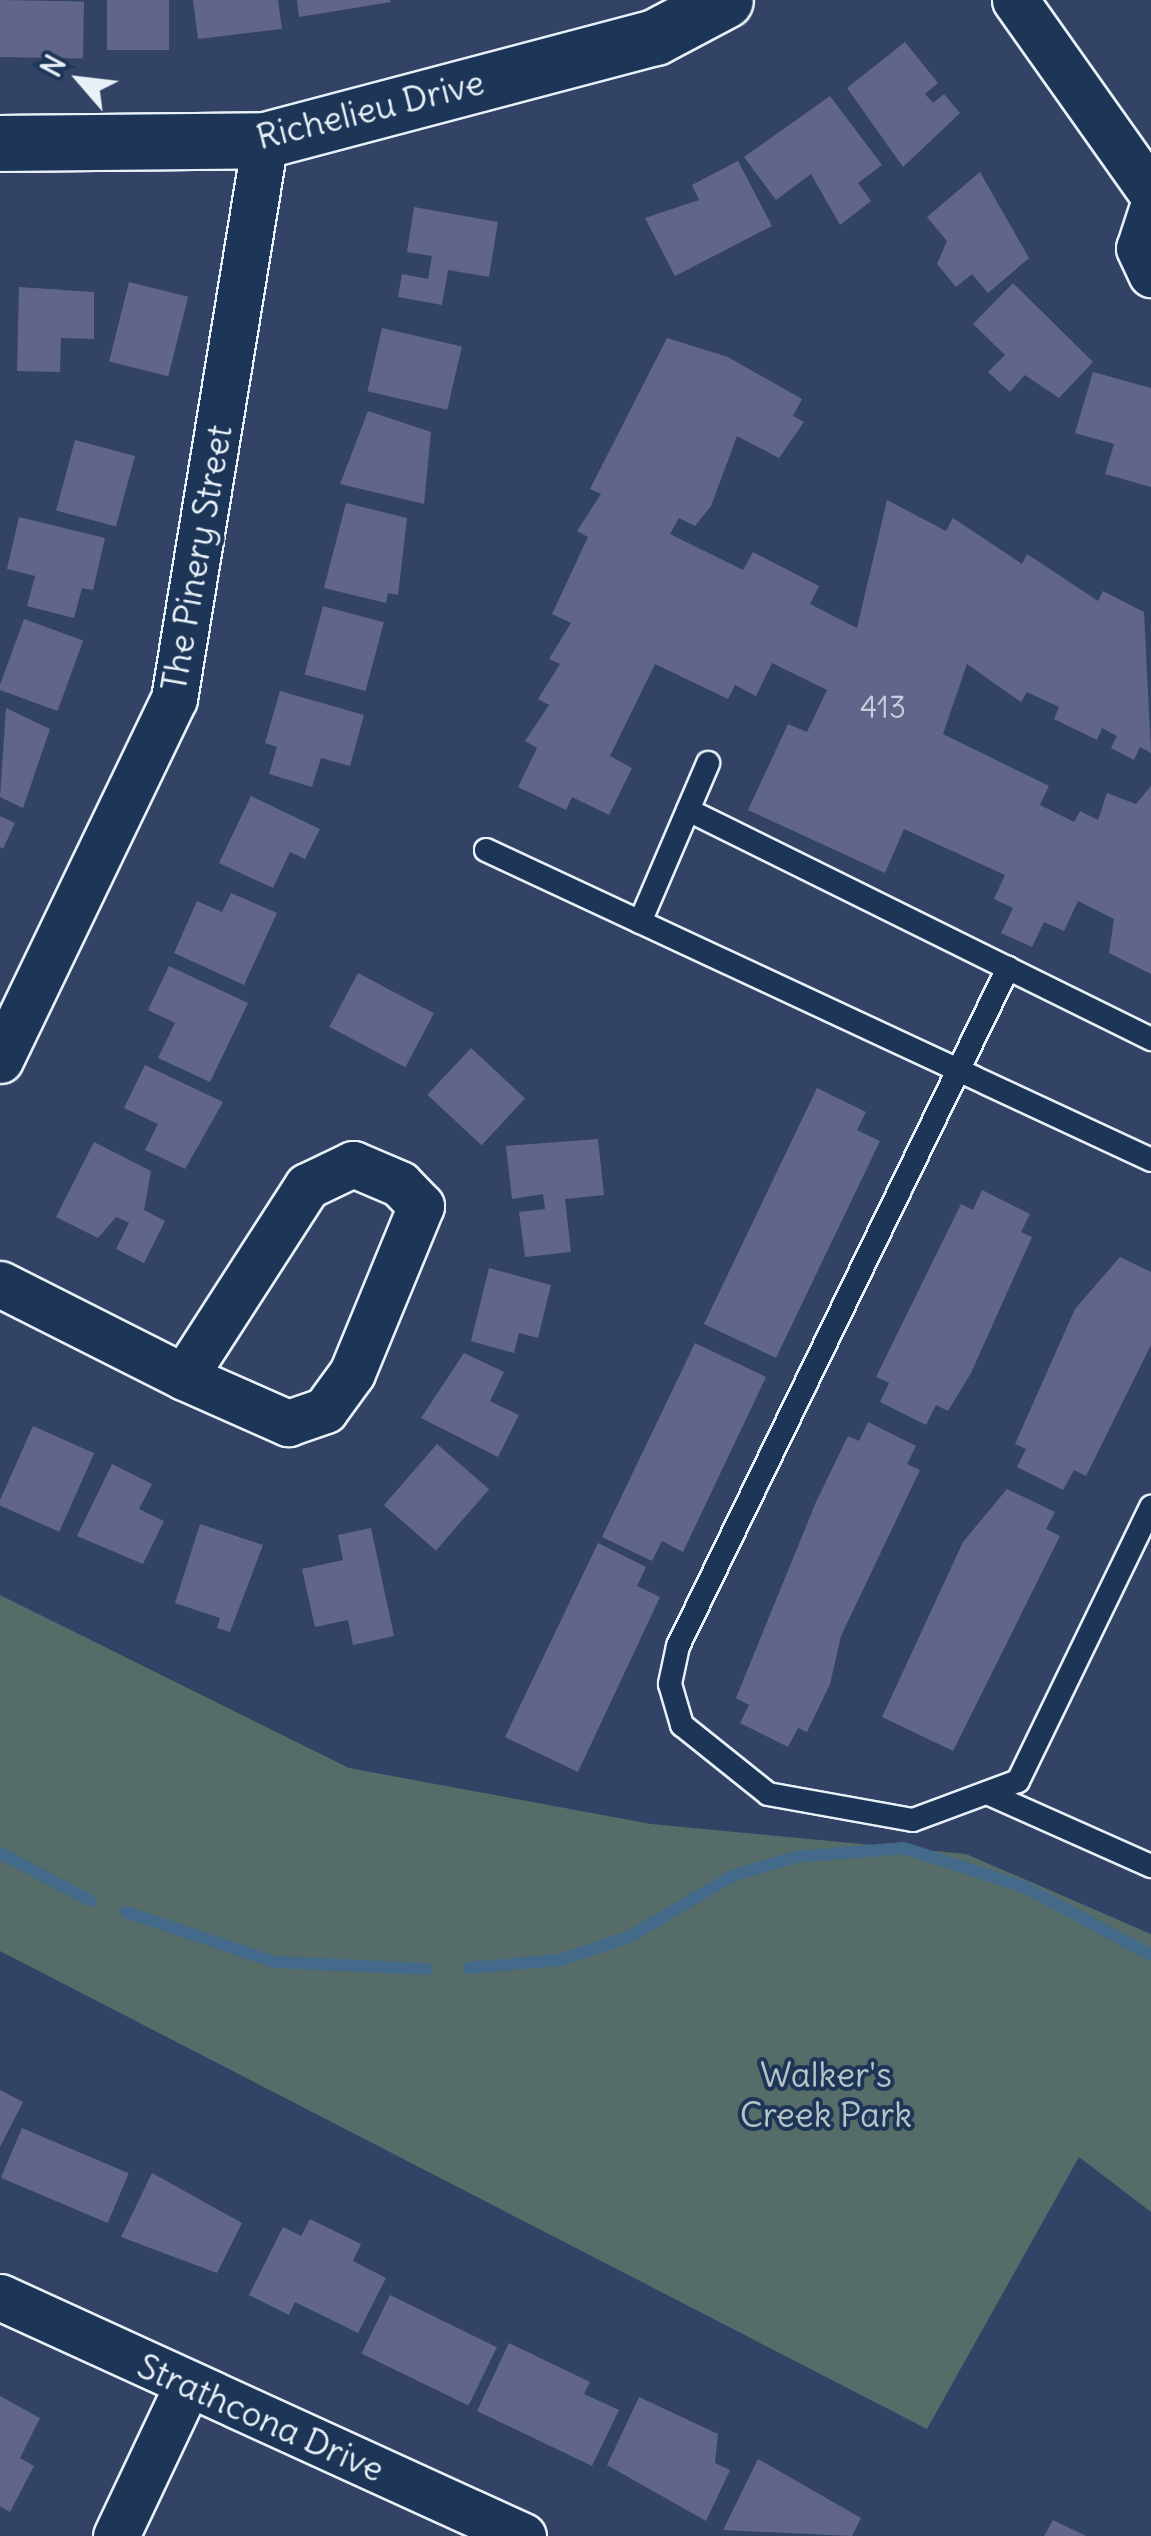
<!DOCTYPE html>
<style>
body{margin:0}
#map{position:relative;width:1151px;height:2536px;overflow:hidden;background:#324366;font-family:Delius,sans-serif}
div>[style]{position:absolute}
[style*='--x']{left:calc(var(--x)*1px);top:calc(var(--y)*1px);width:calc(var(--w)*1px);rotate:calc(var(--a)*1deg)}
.green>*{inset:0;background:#556c68}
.stream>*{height:12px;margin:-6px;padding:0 6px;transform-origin:6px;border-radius:6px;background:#436a8a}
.building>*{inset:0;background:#62658a;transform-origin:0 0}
.roads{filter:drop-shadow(2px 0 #e8f1f8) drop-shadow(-2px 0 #e8f1f8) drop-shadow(0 2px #e8f1f8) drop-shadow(0 -2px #e8f1f8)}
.lane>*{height:22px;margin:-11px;padding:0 11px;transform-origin:11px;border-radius:11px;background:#1d3557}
.street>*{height:45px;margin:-22.5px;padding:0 22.5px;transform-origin:22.5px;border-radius:22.5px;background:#1d3557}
.secondary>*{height:55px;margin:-27.5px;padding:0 27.5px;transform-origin:27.5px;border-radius:27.5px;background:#1d3557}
span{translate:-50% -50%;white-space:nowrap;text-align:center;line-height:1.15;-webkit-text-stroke:8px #1d3557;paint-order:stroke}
.number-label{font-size:30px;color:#c6cedc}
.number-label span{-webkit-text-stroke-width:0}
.street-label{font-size:35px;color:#e8f1f8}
.park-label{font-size:35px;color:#b5c2c6}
.north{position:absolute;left:30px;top:30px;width:100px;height:100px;-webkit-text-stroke:8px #1d3557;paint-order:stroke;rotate:298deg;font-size:28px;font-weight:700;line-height:40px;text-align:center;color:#e8f1f8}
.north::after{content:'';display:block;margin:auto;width:35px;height:45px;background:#e8f1f8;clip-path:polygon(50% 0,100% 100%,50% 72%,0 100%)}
</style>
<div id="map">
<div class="green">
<div style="clip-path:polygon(0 1595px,349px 1768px,651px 1824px,966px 1854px,1151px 1934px,1151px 2212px,1079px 2157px,927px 2429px,0 1951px)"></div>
</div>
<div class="stream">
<div style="--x:0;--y:1853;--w:103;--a:27.8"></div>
<div style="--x:126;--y:1912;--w:157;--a:18.6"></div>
<div style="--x:275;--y:1962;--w:152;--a:2.6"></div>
<div style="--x:469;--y:1968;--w:91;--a:-5"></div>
<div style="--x:560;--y:1960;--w:73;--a:-18.4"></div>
<div style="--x:629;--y:1937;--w:120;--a:-30.6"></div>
<div style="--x:732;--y:1876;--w:66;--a:-16.8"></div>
<div style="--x:795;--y:1857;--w:109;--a:-4.7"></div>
<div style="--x:904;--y:1848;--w:126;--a:18"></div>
<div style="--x:1024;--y:1887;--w:144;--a:28.2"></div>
</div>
<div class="building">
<div style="left:0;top:0;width:84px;height:57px;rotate:1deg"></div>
<div style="left:107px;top:0;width:62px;height:50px"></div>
<div style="clip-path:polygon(193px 0,278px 0,282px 29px,198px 39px)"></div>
<div style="clip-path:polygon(297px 0,390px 0,391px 2px,299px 17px)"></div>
<div style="clip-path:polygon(905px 42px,938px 83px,925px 94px,933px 103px,944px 94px,960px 113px,903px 167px,847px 88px)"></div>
<div style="clip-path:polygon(830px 96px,882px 165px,858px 183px,871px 201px,840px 225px,811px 174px,776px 200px,744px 157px)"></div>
<div style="clip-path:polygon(738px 161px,772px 226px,675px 276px,645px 218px,699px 200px,692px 185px)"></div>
<div style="clip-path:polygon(980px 172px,1029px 258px,988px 293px,972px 274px,956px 287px,937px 264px,947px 241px,927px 217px)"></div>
<div style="clip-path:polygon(414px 207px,498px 222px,489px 277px,448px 270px,442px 305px,398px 297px,402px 274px,428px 279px,432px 256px,407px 252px)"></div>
<div style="left:129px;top:282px;width:61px;height:82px;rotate:14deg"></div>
<div style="clip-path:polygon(1013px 283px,1093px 362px,1059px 398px,1025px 375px,1010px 392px,988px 372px,1005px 355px,973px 324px)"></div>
<div style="clip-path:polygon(19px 287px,94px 292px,94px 339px,61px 338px,60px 372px,17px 371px)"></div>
<div style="left:382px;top:328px;width:82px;height:65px;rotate:13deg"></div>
<div style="clip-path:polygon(667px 338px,728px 357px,802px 399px,793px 416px,804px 422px,779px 458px,737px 436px,711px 506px,695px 526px,679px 518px,670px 534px,743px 570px,753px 552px,819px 586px,810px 604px,857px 628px,887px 500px,946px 531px,953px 518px,1022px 564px,1027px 554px,1098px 601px,1103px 591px,1144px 612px,1151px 753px,1140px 747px,1134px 760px,1111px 748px,1117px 736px,1102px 728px,1097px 740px,1054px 719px,1059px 707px,1027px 692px,1021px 702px,967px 664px,943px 734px,1049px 786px,1040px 805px,1074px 822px,1080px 811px,1098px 820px,1107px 793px,1136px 804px,1151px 786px,1151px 974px,1109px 953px,1114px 919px,1078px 901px,1064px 931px,1044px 922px,1032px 947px,1001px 933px,1013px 908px,994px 899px,1005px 875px,904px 829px,885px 873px,748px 810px,788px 724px,807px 732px,827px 690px,772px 663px,756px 696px,735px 685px,728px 699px,655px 664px,610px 756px,632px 768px,609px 815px,572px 797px,566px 810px,518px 787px,537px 748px,525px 741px,549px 705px,538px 699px,560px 664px,549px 659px,571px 623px,552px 614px,588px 537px,577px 531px,601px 494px,590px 489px)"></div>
<div style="clip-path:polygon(1093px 372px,1151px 388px,1151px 487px,1105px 474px,1114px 444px,1075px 433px)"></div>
<div style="clip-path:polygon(368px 411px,431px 432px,424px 504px,340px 484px)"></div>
<div style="left:75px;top:440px;width:62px;height:73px;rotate:15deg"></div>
<div style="clip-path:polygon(346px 503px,407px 518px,398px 595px,388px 593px,386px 603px,324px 588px)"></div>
<div style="clip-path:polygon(19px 517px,105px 538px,93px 590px,82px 588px,74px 618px,27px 606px,35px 576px,7px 569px)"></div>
<div style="left:323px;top:606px;width:63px;height:71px;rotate:15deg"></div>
<div style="left:24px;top:619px;width:63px;height:75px;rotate:20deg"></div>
<div style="clip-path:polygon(280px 691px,364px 715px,350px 766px,321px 758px,312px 787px,269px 774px,277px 747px,265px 743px)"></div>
<div style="clip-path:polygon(6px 708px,50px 729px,23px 808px,0 797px)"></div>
<div style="clip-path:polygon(251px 796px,320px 829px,305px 859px,290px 852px,273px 888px,219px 863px)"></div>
<div style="clip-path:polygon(0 816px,15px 823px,3px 849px,0 847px)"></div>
<div style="clip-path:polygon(231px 893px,277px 913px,244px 985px,174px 953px,197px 901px,222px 912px)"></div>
<div style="clip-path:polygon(169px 966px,248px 1003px,210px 1082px,158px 1058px,175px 1023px,148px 1010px)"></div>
<div style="left:358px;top:973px;width:86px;height:61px;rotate:28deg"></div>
<div style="left:471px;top:1048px;width:74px;height:64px;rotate:43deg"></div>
<div style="clip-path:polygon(145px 1065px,223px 1102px,185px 1169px,145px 1150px,158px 1124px,124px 1108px)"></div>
<div style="clip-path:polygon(817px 1088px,866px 1112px,857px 1130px,880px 1141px,776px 1358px,704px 1324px)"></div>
<div style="clip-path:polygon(598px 1139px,604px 1195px,565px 1199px,571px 1252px,525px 1257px,519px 1212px,545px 1209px,543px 1194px,512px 1199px,506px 1146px)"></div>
<div style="clip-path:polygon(94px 1142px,151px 1171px,144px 1210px,165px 1221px,144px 1263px,116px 1249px,129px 1223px,116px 1217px,98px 1238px,56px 1217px)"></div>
<div style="clip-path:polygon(982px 1190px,1030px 1214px,1021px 1232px,1032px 1237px,971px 1373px,948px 1411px,936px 1405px,926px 1425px,880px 1402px,889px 1383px,876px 1377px,961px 1204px,973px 1210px)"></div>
<div style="clip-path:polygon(1120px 1257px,1151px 1272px,1151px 1345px,1086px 1476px,1074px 1470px,1063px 1490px,1017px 1467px,1026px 1449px,1015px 1444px,1075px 1309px)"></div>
<div style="clip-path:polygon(489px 1268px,551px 1285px,538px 1338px,519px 1333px,514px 1353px,471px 1341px)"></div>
<div style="clip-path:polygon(695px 1343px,766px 1377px,683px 1552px,662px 1541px,652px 1561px,602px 1537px)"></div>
<div style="clip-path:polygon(464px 1353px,504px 1372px,490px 1401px,519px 1415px,498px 1457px,421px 1418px)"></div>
<div style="clip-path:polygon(868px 1422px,916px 1446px,907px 1464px,920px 1470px,841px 1636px,830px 1684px,807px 1732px,798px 1728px,788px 1747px,740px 1723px,749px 1705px,736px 1698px,816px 1502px,848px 1436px,859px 1441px)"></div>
<div style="left:33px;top:1426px;width:67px;height:86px;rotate:24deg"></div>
<div style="left:437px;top:1444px;width:69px;height:81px;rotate:41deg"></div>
<div style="clip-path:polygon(112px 1464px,152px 1484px,139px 1509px,164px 1521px,143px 1564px,77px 1536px)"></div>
<div style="clip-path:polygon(1007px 1489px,1055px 1512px,1046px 1529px,1060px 1536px,953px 1751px,882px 1717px,963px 1542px)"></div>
<div style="clip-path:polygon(200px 1524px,263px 1545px,230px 1632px,217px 1628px,220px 1618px,175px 1603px)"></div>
<div style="clip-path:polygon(371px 1528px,394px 1636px,353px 1645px,348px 1620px,315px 1627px,302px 1569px,343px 1560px,338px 1535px)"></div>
<div style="clip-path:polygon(598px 1543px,646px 1567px,637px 1586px,660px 1597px,578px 1772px,505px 1737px)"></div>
<div style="clip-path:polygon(0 2090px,23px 2102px,0 2147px)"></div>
<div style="left:22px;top:2128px;width:116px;height:54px;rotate:23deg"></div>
<div style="clip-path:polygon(152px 2173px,242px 2223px,217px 2273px,121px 2237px)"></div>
<div style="clip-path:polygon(310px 2219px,361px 2244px,353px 2261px,386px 2278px,358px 2333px,295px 2302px,289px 2315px,249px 2295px,283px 2227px,301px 2236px)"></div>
<div style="left:390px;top:2295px;width:119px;height:65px;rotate:26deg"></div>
<div style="clip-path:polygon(509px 2343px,590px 2382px,584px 2394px,619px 2410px,592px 2466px,477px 2411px)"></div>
<div style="clip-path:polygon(0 2396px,40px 2418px,20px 2458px,34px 2466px,10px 2512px,0 2506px)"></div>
<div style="clip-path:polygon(639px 2397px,718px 2434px,715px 2463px,730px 2470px,706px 2521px,607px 2465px)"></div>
<div style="clip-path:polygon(758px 2459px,861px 2518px,852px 2536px,723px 2530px)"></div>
<div style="clip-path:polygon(1053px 2520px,1086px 2536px,1044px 2536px)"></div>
</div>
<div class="roads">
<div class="lane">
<div style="--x:688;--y:810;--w:517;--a:26.32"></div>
<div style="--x:486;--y:850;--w:734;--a:24.99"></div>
<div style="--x:640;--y:922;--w:173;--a:-66.8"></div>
<div style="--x:1008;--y:968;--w:754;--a:115.95"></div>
<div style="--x:678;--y:1646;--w:39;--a:102"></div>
<div style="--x:670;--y:1684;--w:43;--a:73.7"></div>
<div style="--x:682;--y:1725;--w:110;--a:38.7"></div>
<div style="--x:768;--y:1794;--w:147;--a:10.2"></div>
<div style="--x:913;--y:1820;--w:112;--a:-20.4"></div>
<div style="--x:1018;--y:1781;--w:305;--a:-64.1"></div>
<div style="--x:987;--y:1793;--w:180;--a:24"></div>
</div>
<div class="street">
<div style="--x:1015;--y:0;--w:235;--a:54.7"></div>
<div style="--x:1151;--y:212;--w:38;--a:108"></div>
<div style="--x:1139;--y:248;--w:29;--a:65"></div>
<div style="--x:0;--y:1060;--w:401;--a:-64.3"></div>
<div style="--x:174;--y:699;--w:566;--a:-80.75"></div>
<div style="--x:0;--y:1284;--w:206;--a:26.8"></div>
<div style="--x:184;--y:1377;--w:114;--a:23.9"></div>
<div style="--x:288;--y:1423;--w:39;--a:-19"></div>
<div style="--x:325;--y:1410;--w:46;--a:-53.9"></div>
<div style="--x:352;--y:1373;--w:181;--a:-67.6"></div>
<div style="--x:421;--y:1206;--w:30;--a:-134"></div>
<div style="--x:400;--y:1184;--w:51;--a:-156.9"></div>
<div style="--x:353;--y:1164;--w:51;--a:154.4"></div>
<div style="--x:307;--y:1186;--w:227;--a:122.8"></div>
<div style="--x:0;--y:2297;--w:575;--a:24.56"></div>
<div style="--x:116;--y:2536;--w:168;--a:-64.7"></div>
</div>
<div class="secondary">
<div style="--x:0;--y:143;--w:265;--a:-0.6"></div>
<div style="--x:265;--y:140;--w:403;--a:-14.8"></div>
<div style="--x:655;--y:37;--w:79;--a:-27.9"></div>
</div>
</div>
<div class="number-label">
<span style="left:883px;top:707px">413</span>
</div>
<div class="street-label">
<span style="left:370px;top:109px;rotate:-14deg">Richelieu Drive</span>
<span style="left:196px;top:558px;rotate:-80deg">The Pinery Street</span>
<span style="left:261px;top:2417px;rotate:24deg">Strathcona Drive</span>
</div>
<div class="park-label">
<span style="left:826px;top:2094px">Walker's<br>Creek Park</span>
</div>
<div class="north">N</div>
</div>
